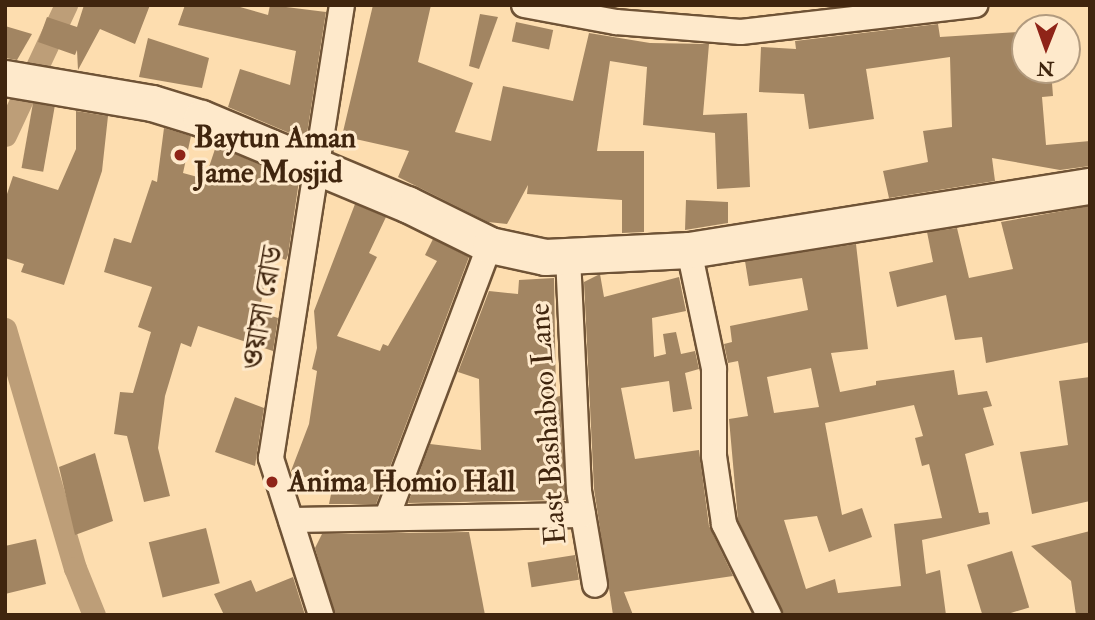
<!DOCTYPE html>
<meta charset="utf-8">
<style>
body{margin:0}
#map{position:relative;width:1095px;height:620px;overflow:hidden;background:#fdddaf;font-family:"IM FELL Double Pica","Noto Serif Bengali",serif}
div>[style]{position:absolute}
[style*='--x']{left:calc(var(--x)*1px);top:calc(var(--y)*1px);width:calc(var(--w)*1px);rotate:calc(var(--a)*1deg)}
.canal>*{height:23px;margin:-11.5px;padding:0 11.5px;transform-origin:11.5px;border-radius:11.5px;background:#bd9e78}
.building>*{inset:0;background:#a28562;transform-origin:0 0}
.roads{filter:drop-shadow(2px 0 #6f5336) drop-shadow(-2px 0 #6f5336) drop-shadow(0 2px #6f5336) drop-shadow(0 -2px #6f5336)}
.street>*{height:24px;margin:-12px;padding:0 12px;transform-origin:12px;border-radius:12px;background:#fee9cb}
.secondary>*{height:35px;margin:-17.5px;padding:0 17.5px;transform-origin:17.5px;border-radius:17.5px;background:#fee9cb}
.dots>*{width:19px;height:19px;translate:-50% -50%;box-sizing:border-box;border:4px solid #fee9cb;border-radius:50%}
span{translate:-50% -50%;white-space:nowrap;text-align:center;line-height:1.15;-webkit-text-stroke:6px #fee9cb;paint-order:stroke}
.poi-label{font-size:30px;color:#40250e;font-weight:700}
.left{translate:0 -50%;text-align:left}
.street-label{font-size:30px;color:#40250e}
.frame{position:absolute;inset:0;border:7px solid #40250e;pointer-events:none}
.north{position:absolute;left:1011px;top:14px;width:70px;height:70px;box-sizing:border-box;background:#fee9cb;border:2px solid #b29b7f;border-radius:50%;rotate:181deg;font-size:19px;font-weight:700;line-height:28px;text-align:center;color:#40250e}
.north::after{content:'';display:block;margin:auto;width:24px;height:32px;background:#8f2418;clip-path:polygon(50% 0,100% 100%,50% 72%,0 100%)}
</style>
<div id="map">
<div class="canal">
<div style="--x:5;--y:135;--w:144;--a:-64.9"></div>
<div style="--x:5;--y:329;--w:249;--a:73.7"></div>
<div style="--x:75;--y:568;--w:51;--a:68"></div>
</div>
<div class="building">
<div style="clip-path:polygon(84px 5px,150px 5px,135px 44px,100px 29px,78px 70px,77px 50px,75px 55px,38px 42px,47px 17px,77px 27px)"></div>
<div style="clip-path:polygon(185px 5px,233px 5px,268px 15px,270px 5px,326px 12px,306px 140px,228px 107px,240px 69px,290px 85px,296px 51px,178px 25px)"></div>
<div style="clip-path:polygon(373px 5px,431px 5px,418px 62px,473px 83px,455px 132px,491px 141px,503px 86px,573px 101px,589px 33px,650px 43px,709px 44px,703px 115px,747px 113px,750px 187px,717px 189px,715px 133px,643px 125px,647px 67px,610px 61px,597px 151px,644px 151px,644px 232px,622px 233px,622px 200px,527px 194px,528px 185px,507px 224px,488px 222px,398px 177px,409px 151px,342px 136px)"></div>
<div style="clip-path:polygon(480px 14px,498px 17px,479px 69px,469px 66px)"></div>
<div style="left:516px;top:22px;width:38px;height:20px;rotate:12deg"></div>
<div style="clip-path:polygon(938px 24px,940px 37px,1018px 32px,1020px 70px,1051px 70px,1053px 96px,1042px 97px,1046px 145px,1090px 141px,1090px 166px,1060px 170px,992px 158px,995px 181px,889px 198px,883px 171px,928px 162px,923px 131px,952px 127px,950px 57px,866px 69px,874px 119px,809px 129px,804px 94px,759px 92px,761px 47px,796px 49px,795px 41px)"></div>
<div style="clip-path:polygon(5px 26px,32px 34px,17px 60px,5px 58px)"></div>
<div style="clip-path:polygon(148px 38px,209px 58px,202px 88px,139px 77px)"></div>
<div style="left:33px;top:103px;width:22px;height:66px;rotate:10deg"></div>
<div style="clip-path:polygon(76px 111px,108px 116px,102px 171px,64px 285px,21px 272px,24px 264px,5px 258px,5px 200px,13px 176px,58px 190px,76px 149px)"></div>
<div style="clip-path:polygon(164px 128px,191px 136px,183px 173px,205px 179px,216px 146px,299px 181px,288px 255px,286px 260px,271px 254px,259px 312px,278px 318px,273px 351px,198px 326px,191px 347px,181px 343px,165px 396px,158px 448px,170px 496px,144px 502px,127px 436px,114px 434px,120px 392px,133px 393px,151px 332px,138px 327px,152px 287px,104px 272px,114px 238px,131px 243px,152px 180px,157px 182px)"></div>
<div style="clip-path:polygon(686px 200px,728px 202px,728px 223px,685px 230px)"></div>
<div style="clip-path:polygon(355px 204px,386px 217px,369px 253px,377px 257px,337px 336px,380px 351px,383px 344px,388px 346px,437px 261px,425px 255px,433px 239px,469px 257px,376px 504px,329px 504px,332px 489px,291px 471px,309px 424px,317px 371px,312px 369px,317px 348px,314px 311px)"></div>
<div style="clip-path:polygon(1090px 206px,1090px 342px,986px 363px,982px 337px,955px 340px,946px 295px,897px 307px,889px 272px,933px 262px,927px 232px,957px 228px,969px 278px,1013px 269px,1001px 222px)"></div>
<div style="clip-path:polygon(evenodd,856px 244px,868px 349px,831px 353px,840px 392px,876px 385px,876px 381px,954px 370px,958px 395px,987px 391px,992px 406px,983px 408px,994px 445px,965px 454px,979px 513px,988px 512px,990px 524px,922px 540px,926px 574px,940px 570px,946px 615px,784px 615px,738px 520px,729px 419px,748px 416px,738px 361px,728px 363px,724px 344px,732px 342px,730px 326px,808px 310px,802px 278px,749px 286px,745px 261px,856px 244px,811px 368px,819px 407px,774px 413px,767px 377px,811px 368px,856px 244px,914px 405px,923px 436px,915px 438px,922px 466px,929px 464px,942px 518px,894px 524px,901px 586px,838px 593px,835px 579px,806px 589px,784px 520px,817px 516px,829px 552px,872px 537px,862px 508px,842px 515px,825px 423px,914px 405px)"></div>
<div style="clip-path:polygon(600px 274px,604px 297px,679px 277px,686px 311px,652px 318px,654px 357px,666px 354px,663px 334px,676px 332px,681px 354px,695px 351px,699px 369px,685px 373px,692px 409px,673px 412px,669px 381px,621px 388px,635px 459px,699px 450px,709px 526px,733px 576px,624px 592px,633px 615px,613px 615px,594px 489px,584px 282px)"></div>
<div style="clip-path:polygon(554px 278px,556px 397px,560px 396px,566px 500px,408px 503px,430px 444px,481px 450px,479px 379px,458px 372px,489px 291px,518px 294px,519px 280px)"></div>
<div style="clip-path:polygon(1090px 377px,1090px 501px,1032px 514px,1020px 452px,1068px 445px,1059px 381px)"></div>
<div style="clip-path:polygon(235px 397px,264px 408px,255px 466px,215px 452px)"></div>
<div style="clip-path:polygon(95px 453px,113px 521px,75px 535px,59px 467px)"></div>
<div style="left:206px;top:528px;width:57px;height:59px;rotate:76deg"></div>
<div style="clip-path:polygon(1090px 531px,1090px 615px,1076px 615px,1071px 581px,1031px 546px)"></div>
<div style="clip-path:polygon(469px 532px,485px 615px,335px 615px,315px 548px,322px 534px)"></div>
<div style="clip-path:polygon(36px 539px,46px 584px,5px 594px,5px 546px)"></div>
<div style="left:1012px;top:551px;width:59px;height:47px;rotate:73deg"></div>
<div style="left:575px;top:555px;width:25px;height:48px;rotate:81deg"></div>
<div style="clip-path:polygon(293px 577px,305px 615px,224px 615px,214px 594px,251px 580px,256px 592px)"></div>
</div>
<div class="roads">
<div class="street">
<div style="--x:524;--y:5;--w:94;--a:10.5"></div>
<div style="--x:616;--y:22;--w:125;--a:4.6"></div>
<div style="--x:741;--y:32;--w:236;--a:-6.6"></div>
<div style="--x:689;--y:250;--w:122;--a:78.1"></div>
<div style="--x:714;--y:369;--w:87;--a:90"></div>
<div style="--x:714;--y:456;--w:69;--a:81.6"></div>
<div style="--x:724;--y:524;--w:102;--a:63.7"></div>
<div style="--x:568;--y:257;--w:234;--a:87.3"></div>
<div style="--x:579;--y:491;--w:95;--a:80.3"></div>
<div style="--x:387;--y:517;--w:291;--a:-69.3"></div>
<div style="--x:291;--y:520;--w:292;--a:-1"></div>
<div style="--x:321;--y:615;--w:165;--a:-107.7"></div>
<div style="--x:271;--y:458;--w:459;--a:-81.1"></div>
</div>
<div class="secondary">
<div style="--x:5;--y:78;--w:149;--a:9.7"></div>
<div style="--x:152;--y:103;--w:51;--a:17"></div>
<div style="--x:201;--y:118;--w:223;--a:22.7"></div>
<div style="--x:407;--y:204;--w:93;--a:26.3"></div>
<div style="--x:490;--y:245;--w:56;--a:12.3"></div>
<div style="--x:545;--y:257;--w:144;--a:-2.8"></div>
<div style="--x:689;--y:250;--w:406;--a:-9.1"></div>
</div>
</div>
<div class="dots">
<div style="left:180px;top:155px;background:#8f2418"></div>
<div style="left:272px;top:482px;background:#8f2418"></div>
</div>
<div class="poi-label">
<span class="left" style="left:194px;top:155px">Baytun Aman<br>Jame Mosjid</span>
<span class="left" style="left:288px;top:482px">Anima Homio Hall</span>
</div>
<div class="street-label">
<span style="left:263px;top:308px;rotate:-80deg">ওয়াসা রোড</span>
<span style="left:548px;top:424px;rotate:-94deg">East Bashaboo Lane</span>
</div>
<div class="frame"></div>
<div class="north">N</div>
</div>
